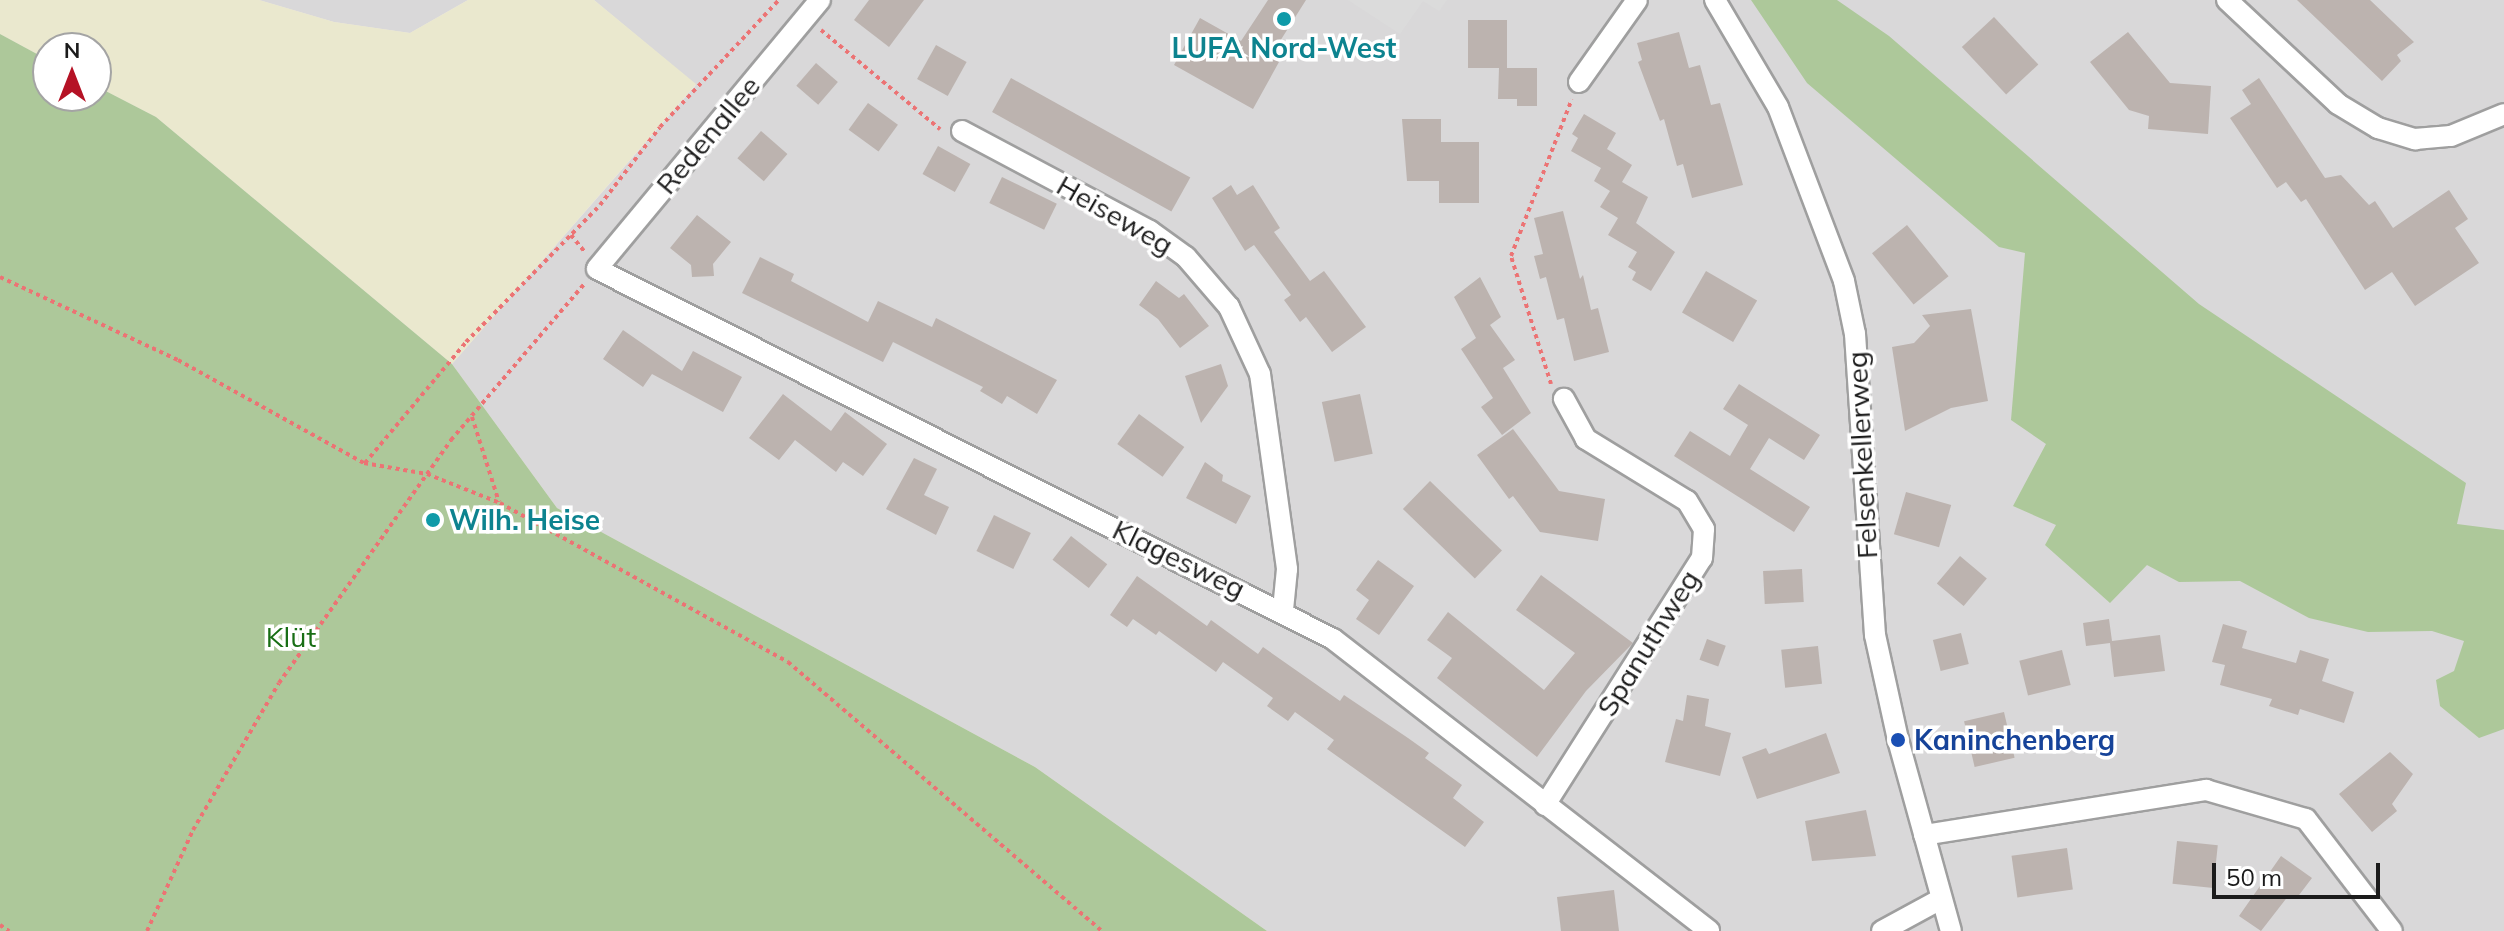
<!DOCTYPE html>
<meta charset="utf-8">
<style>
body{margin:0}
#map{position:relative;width:2504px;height:931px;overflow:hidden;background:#ece7e2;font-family:Mulish,sans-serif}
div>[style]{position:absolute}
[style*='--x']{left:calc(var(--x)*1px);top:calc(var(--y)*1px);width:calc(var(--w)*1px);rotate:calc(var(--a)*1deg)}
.residential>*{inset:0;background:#d9d8d9}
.farmland>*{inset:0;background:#eae8ce}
.forest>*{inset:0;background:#adc89a}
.parking>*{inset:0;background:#dbdbdb}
.building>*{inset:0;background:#bcb3af;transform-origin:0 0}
.path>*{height:4px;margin-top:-2px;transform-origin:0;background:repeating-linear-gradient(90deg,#ec7374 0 4px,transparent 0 8px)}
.roads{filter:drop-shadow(2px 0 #9f9f9f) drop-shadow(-2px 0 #9f9f9f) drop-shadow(0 2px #9f9f9f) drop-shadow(0 -2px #9f9f9f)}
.street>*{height:20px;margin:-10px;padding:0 10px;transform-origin:10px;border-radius:10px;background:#fff}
.dots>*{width:22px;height:22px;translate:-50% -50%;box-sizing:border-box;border:4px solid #fff;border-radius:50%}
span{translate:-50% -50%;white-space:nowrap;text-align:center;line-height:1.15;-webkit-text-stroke:7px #fff;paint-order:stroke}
.culture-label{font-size:28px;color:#0d838f;font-weight:700}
.left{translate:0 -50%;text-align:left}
.street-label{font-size:28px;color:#1b1b1b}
.park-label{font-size:28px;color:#186e15}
.transit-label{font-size:28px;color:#164399;font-weight:700}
.north{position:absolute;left:32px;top:32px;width:80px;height:80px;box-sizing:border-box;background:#fff;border:2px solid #a4a4a4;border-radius:50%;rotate:0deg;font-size:22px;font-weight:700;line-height:32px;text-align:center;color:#1b1b1b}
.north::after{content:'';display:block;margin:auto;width:28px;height:36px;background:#b51225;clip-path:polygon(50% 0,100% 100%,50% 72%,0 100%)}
.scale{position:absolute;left:2212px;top:863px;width:168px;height:36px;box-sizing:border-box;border:4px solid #1b1b1b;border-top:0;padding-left:10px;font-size:24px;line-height:28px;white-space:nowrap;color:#1b1b1b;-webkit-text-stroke:6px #fff;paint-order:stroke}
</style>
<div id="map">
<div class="residential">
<div style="clip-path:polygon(259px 0,468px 0,410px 33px,334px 22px)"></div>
<div style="clip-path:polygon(594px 0,2504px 0,2504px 931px,1267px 931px,1035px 767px,557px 508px,452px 364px,696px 85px)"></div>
</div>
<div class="farmland">
<div style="clip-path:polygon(0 0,259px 0,334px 22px,410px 33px,468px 0,594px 0,696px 84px,452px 364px,156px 117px,96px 86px,96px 48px,48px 48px,48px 60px,0 34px)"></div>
</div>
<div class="forest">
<div style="clip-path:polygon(1751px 0,1837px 0,1889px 36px,2199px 304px,2466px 483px,2457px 524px,2504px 530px,2504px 729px,2479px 738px,2440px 706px,2436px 680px,2454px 671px,2464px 641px,2432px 631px,2368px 632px,2309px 618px,2240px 581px,2179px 582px,2147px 565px,2110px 603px,2045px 545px,2056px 525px,2013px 506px,2046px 444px,2011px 420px,2025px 253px,1999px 247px,1807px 83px)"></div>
<div style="clip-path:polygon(0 34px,48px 60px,48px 96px,96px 96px,96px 86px,156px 117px,452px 364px,557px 508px,1035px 767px,1267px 931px,0 931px)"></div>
</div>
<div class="parking">
<div style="clip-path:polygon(1348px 0,1447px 0,1439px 11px,1423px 1px,1400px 34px)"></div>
</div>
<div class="building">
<div style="clip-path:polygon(869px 0,924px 0,889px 47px,854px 20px)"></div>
<div style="clip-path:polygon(1268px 0,1306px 0,1270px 57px,1279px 62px,1253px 109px,1174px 65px,1200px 18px,1241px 41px)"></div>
<div style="clip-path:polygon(2297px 0,2370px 0,2414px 42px,2397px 55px,2401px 61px,2382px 81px)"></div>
<div style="left:1994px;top:17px;width:65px;height:44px;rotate:47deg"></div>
<div style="clip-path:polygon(1468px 20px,1507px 20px,1507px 68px,1537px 68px,1537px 106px,1517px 106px,1517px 99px,1498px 99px,1499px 68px,1468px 68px)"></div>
<div style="clip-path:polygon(1679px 32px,1689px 68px,1700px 65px,1711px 105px,1720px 103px,1743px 185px,1692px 198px,1683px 164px,1677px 166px,1664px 119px,1660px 121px,1638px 62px,1642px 60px,1637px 43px)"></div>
<div style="clip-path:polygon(2128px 32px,2170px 83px,2211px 86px,2208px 134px,2148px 129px,2149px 116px,2129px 110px,2090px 62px)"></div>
<div style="left:936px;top:45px;width:35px;height:39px;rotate:29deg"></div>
<div style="left:816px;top:63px;width:29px;height:30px;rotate:41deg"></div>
<div style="left:1011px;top:78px;width:205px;height:39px;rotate:29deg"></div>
<div style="clip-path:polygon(2259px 78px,2325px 178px,2341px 175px,2369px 205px,2375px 201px,2393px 228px,2449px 190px,2468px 219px,2455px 228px,2479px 263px,2415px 306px,2392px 272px,2365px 290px,2306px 199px,2301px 202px,2286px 182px,2277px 188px,2230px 118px,2251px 104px,2242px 90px)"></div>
<div style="left:868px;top:103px;width:37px;height:33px;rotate:36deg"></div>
<div style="clip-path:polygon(1584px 114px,1616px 133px,1607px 149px,1632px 165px,1622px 182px,1648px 197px,1636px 223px,1675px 252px,1651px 291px,1632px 280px,1636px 272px,1628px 267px,1637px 252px,1608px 235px,1618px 218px,1600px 207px,1610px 191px,1594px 181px,1601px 168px,1571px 151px,1578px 138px,1572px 134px)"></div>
<div style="clip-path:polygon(1402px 119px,1441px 119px,1441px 142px,1479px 142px,1479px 203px,1439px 203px,1439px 181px,1407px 181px)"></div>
<div style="left:761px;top:131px;width:35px;height:36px;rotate:41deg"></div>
<div style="left:938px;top:146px;width:37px;height:32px;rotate:29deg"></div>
<div style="left:1002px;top:177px;width:61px;height:29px;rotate:26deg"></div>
<div style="clip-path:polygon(1231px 185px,1237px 195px,1253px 185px,1280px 228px,1274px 232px,1310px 281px,1324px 271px,1366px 327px,1332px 352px,1306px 317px,1300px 322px,1284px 300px,1291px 295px,1254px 245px,1245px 251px,1212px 198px)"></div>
<div style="clip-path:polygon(1563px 211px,1580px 279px,1583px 275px,1591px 310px,1598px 308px,1609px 352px,1574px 361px,1564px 318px,1557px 320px,1546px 277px,1540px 279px,1534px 256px,1543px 254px,1534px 218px)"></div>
<div style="clip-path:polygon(697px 215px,731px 242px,713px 264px,714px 276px,692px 277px,691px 265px,670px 248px)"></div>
<div style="left:1907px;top:225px;width:66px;height:45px;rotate:51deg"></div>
<div style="clip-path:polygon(760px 257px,794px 274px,791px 281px,868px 322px,878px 301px,932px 327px,936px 318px,1057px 380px,1037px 414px,1007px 396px,1002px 404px,980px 391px,983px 387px,893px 342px,883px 362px,742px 293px)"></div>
<div style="left:1706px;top:271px;width:59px;height:48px;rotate:30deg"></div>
<div style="clip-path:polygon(1480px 277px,1501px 317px,1490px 325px,1515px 360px,1503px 368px,1531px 413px,1502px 435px,1481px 407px,1493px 398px,1461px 349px,1476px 338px,1454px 297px)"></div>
<div style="clip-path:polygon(1156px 281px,1179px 298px,1184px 294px,1209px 326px,1180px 348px,1158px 319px,1139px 305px)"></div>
<div style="clip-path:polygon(1971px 309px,1988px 401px,1951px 408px,1905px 431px,1892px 347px,1914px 343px,1930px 326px,1922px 315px)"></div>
<div style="clip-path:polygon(623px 330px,682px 371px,693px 351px,742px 377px,723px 412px,652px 374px,643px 387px,603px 359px)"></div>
<div style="clip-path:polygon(1221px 364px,1228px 386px,1201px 423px,1185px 376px)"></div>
<div style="clip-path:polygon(1739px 384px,1820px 435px,1804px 460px,1769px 438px,1750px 469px,1810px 507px,1794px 532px,1674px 456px,1690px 431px,1730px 456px,1748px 425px,1723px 409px)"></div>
<div style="clip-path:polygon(783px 394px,831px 431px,845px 412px,887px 444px,863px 476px,843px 462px,836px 472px,795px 440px,779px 460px,749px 438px)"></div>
<div style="left:1360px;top:394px;width:61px;height:39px;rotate:78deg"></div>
<div style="left:1139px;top:414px;width:56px;height:37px;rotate:36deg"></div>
<div style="clip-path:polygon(1513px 429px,1559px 491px,1605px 499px,1598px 541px,1540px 532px,1513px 496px,1509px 499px,1477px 455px)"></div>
<div style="clip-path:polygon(914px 458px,937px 469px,924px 495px,949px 507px,936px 535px,886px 509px)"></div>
<div style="clip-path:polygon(1205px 462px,1223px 475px,1222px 481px,1251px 496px,1236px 524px,1186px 498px)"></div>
<div style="left:1430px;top:481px;width:100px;height:39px;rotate:44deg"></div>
<div style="left:1906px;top:492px;width:47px;height:44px;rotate:16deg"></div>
<div style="left:994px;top:515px;width:41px;height:40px;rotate:26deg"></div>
<div style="left:1071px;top:536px;width:46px;height:30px;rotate:38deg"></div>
<div style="left:1960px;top:556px;width:35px;height:36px;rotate:40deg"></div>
<div style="clip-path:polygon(1378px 560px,1414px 586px,1379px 635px,1356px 619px,1369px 600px,1356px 590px)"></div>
<div style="left:1802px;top:569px;width:33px;height:39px;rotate:87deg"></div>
<div style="clip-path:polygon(1541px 575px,1633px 643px,1586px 691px,1537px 757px,1437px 678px,1452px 658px,1427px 640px,1448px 612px,1544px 690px,1575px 653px,1516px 610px)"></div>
<div style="clip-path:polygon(1137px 576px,1207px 626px,1211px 620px,1258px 654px,1263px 647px,1340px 701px,1344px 695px,1408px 738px,1429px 753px,1425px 758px,1462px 785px,1453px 798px,1484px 822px,1465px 847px,1327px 749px,1334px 740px,1295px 712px,1288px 721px,1267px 706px,1273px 698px,1223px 662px,1216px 672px,1159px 631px,1156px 635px,1133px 619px,1127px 627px,1110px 615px)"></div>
<div style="clip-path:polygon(2109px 619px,2112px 641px,2160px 635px,2165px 671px,2114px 677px,2110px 643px,2086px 646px,2083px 623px)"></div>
<div style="clip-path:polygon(2223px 624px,2247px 631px,2242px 648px,2296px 663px,2300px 650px,2329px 659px,2322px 681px,2354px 692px,2344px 723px,2300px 709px,2298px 715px,2269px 706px,2272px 699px,2220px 685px,2225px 665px,2212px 662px)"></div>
<div style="left:1961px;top:633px;width:32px;height:29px;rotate:76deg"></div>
<div style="left:1707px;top:639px;width:20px;height:22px;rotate:20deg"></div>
<div style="left:1818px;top:646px;width:38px;height:37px;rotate:84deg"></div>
<div style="left:2062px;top:650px;width:36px;height:44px;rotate:76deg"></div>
<div style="clip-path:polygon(1687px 695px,1709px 699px,1705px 726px,1731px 733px,1720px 776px,1665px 762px,1676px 719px,1683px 721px)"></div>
<div style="left:2004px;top:712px;width:47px;height:41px;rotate:77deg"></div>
<div style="clip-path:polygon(1826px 733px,1840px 773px,1757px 799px,1742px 757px,1766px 748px,1769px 754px)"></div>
<div style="clip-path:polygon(2390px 752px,2413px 774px,2392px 804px,2397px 811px,2372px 832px,2339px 794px)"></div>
<div style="clip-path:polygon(1866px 810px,1876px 856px,1812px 861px,1805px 821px)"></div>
<div style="left:2177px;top:841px;width:41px;height:43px;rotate:6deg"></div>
<div style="left:2067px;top:848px;width:42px;height:56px;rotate:82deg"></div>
<div style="clip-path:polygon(2281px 856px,2312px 878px,2296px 899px,2289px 895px,2261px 931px,2239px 916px)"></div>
<div style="clip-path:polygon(1614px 890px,1619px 931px,1561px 931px,1557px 897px)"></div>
</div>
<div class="path">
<div style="--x:821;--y:30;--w:155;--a:39.8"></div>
<div style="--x:571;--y:235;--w:21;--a:51"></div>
<div style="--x:0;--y:277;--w:196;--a:25"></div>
<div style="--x:178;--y:360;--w:213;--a:29"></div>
<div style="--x:364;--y:463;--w:64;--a:9.9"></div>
<div style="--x:427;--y:474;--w:79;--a:21.7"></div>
<div style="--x:500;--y:503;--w:329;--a:28.9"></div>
<div style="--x:788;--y:662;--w:413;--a:40.6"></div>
<div style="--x:1551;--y:384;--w:134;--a:-107.4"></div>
<div style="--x:1511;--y:256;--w:168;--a:-68.8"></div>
<div style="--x:472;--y:417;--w:89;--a:72.4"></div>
<div style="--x:365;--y:463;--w:158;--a:-50.1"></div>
<div style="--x:466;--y:342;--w:192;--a:-45.6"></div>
<div style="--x:600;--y:205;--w:98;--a:-52.4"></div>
<div style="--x:660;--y:127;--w:174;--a:-46.9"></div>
<div style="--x:0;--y:925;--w:11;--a:34"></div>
<div style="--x:147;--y:931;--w:111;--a:-65.5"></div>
<div style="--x:193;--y:830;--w:170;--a:-59.7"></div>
<div style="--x:279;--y:683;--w:298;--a:-54.7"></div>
<div style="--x:451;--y:440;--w:206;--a:-49.5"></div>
</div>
<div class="roads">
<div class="street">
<div style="--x:820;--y:0;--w:349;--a:129.7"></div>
<div style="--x:597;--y:269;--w:824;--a:26.69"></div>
<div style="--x:1333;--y:639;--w:476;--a:37.8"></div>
<div style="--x:1715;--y:0;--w:124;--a:59.5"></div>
<div style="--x:1778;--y:107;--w:186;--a:69.2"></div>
<div style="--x:1844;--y:281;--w:54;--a:78.3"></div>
<div style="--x:1855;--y:334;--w:302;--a:86.2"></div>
<div style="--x:1875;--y:635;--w:107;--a:77.6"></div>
<div style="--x:1898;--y:740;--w:198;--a:74.5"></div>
<div style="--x:2227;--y:0;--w:152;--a:43.1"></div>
<div style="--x:2338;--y:104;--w:47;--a:31"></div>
<div style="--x:2378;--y:128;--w:39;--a:17"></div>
<div style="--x:2415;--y:139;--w:36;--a:-5"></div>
<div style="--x:2451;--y:136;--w:57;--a:-22.5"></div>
<div style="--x:1579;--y:82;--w:100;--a:-54.7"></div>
<div style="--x:962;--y:131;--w:213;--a:28"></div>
<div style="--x:1150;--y:231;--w:44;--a:35.8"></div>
<div style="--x:1186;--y:257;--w:66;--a:49.3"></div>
<div style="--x:1229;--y:307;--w:74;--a:65.2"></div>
<div style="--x:1260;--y:374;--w:197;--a:82.1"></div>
<div style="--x:1287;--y:569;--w:41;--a:95.6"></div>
<div style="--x:1545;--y:805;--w:293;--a:-57.6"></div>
<div style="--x:1702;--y:558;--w:29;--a:-86"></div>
<div style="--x:1704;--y:529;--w:33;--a:-121"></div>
<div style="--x:1687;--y:501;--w:119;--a:-148.5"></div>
<div style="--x:1586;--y:439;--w:46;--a:-118.8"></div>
<div style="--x:1924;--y:835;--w:286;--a:-9.1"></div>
<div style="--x:2206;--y:790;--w:104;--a:16.2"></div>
<div style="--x:2306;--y:819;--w:141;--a:52.5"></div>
<div style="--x:1882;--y:931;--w:67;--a:-28.5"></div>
</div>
</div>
<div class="dots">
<div style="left:1284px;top:19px;background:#0f9aa8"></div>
<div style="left:433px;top:520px;background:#0f9aa8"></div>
<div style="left:1898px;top:740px;background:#1a4fb4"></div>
</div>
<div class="culture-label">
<span style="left:1284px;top:48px">LUFA Nord-West</span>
<span class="left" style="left:449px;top:520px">Wilh. Heise</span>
</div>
<div class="street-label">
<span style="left:708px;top:135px;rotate:-50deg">Redenallee</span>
<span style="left:1115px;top:215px;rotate:30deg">Heiseweg</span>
<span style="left:1862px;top:455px;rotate:-93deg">Felsenkellerweg</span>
<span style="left:1179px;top:559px;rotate:26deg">Klagesweg</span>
<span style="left:1648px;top:643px;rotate:-58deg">Spanuthweg</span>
</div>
<div class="park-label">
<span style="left:291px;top:637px">Klüt</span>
</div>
<div class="transit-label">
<span class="left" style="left:1914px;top:740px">Kaninchenberg</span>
</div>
<div class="north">N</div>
<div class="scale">50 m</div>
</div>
